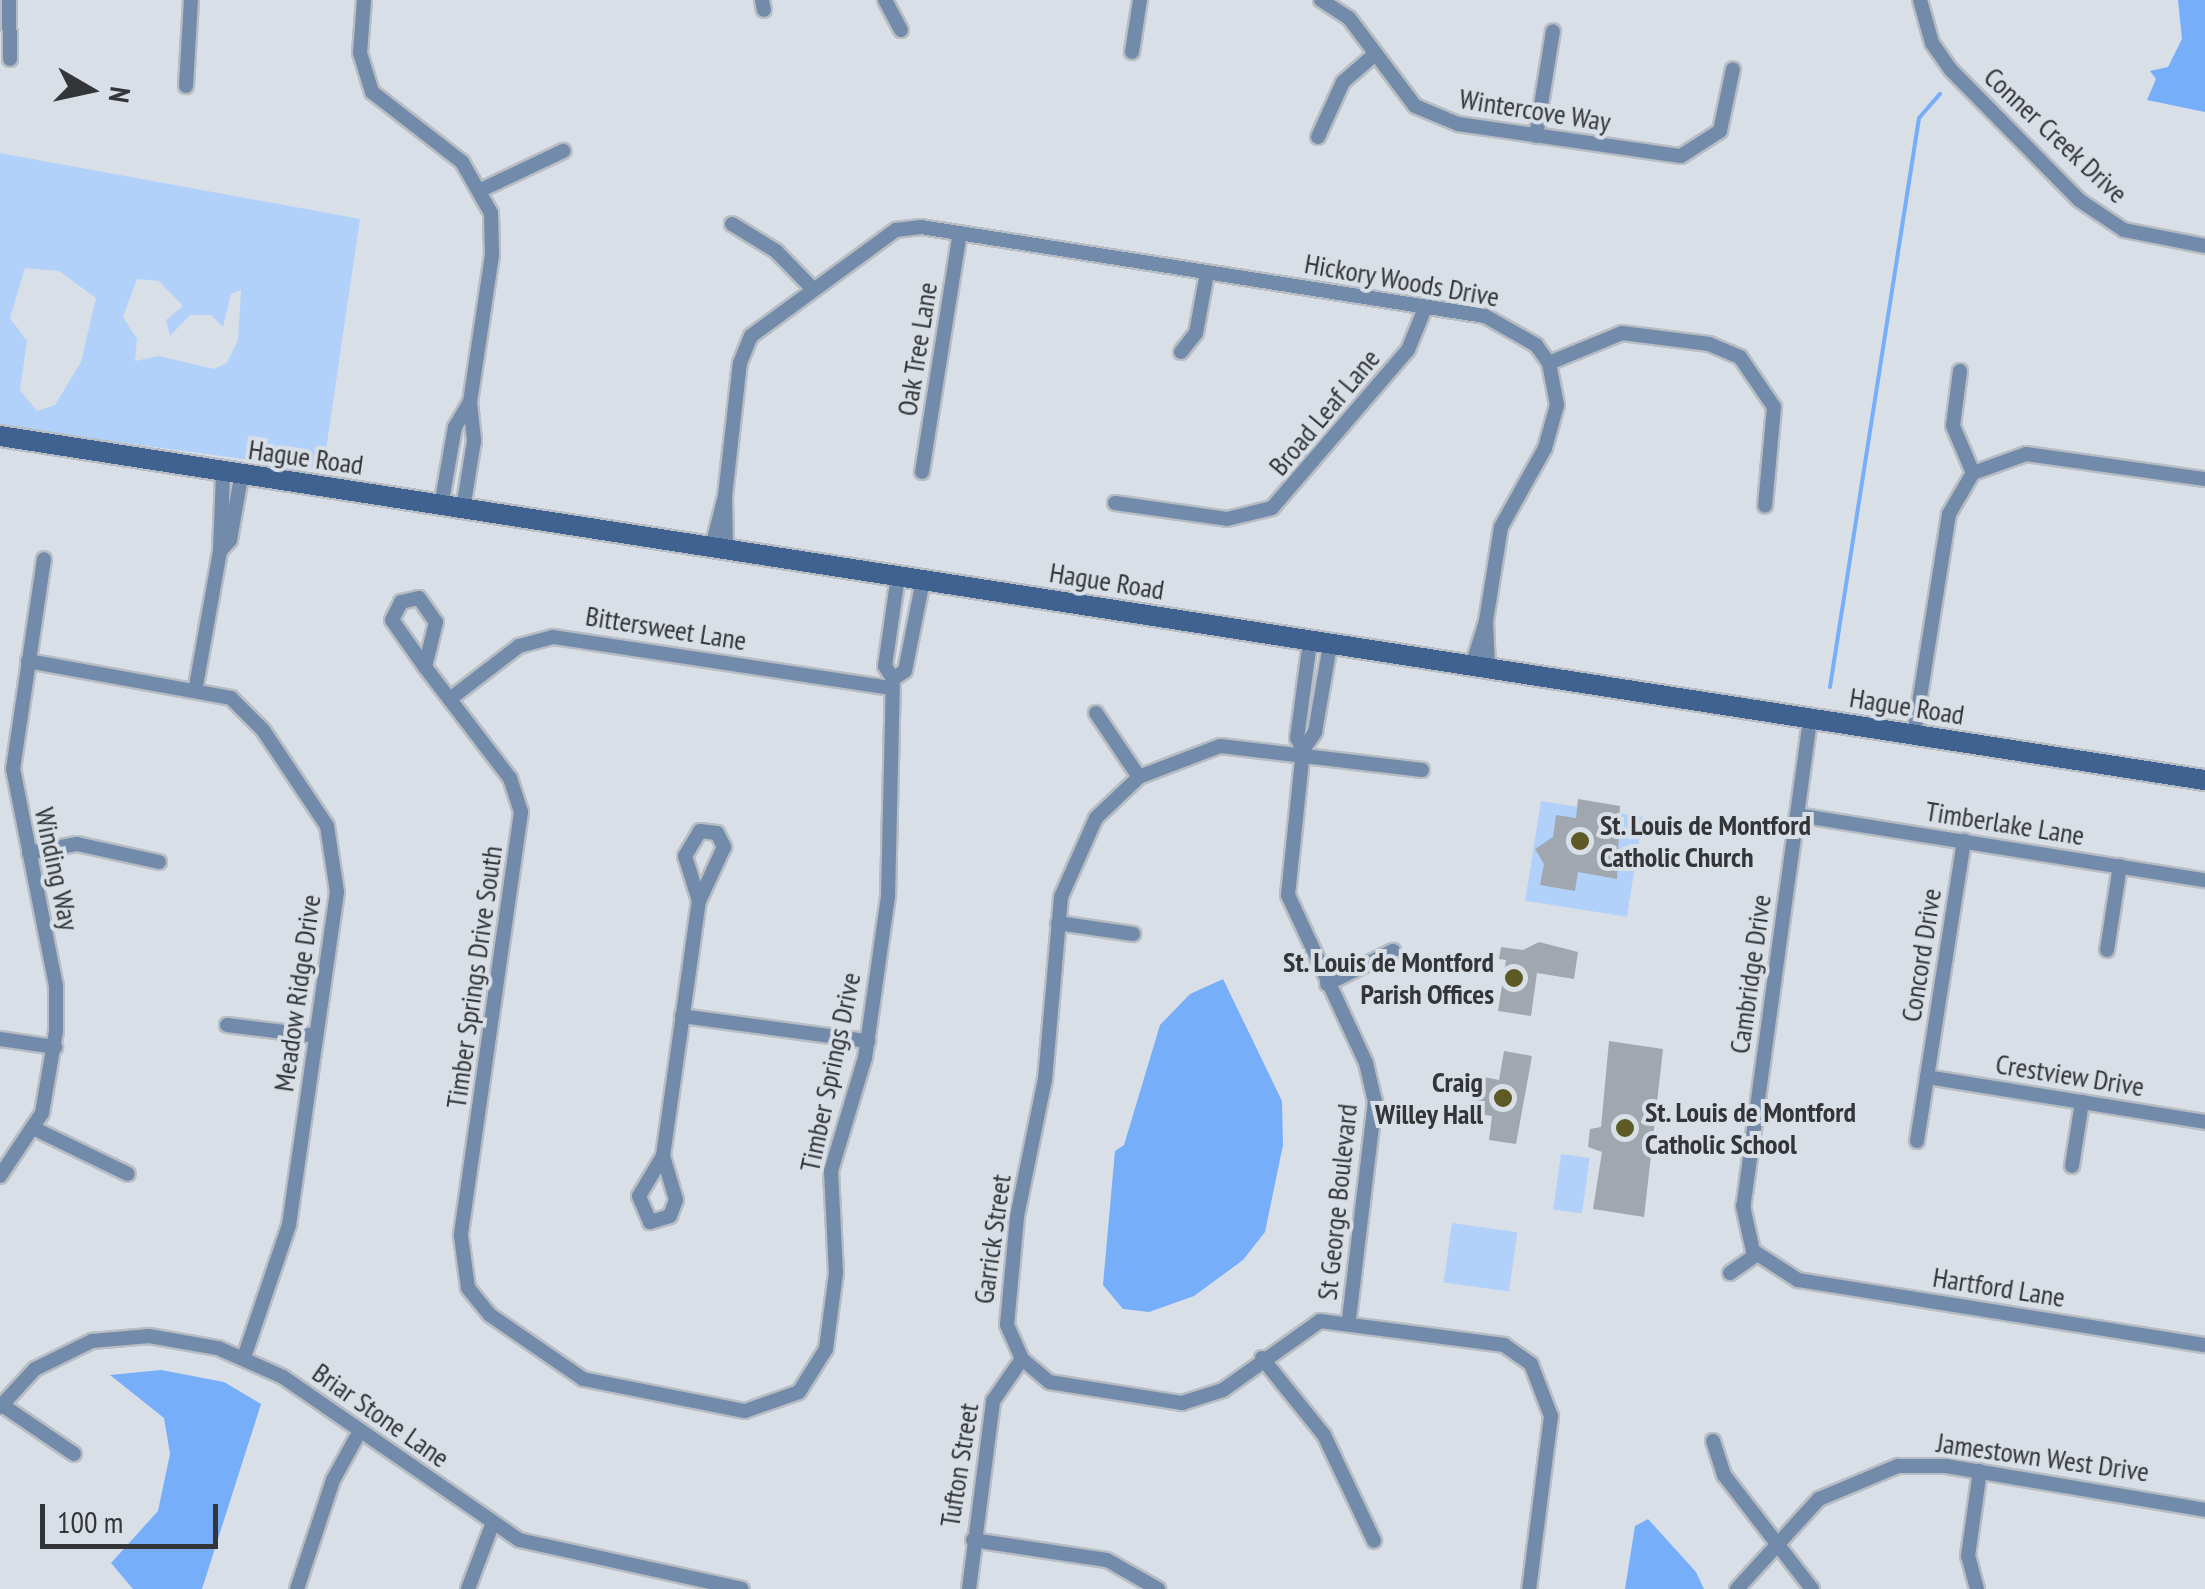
<!DOCTYPE html>
<style>
body{margin:0}
#map{position:relative;width:2205px;height:1589px;overflow:hidden;background:#d9dfe6;font-family:"PT Sans Narrow",sans-serif}
div>[style]{position:absolute}
[style*='--x']{left:calc(var(--x)*1px);top:calc(var(--y)*1px);width:calc(var(--w)*1px);rotate:calc(var(--a)*1deg)}
.green>*{inset:0;background:#b1d1fb;transform-origin:0 0}
.water>*{inset:0;background:#76aefa}
.stream>*{height:4px;margin:-2px;padding:0 2px;transform-origin:2px;border-radius:2px;background:#76aefa}
.building>*{inset:0;background:#a1a7ae}
.roads{filter:drop-shadow(2px 0 #b8bdc3) drop-shadow(-2px 0 #b8bdc3) drop-shadow(0 2px #b8bdc3) drop-shadow(0 -2px #b8bdc3)}
.street>*{height:14px;margin:-7px;padding:0 7px;transform-origin:7px;border-radius:7px;background:#738bab}
.secondary>*{height:20px;margin:-10px;padding:0 10px;transform-origin:10px;border-radius:10px;background:#3f6290}
.dots>*{width:28px;height:28px;translate:-50% -50%;box-sizing:border-box;border:5px solid #d9dfe6;border-radius:50%}
span{translate:-50% -50%;white-space:nowrap;text-align:center;line-height:1.15;-webkit-text-stroke:8px #d9dfe6;paint-order:stroke}
.street-label{font-size:28px;color:#333538}
.poi-label{font-size:28px;color:#333538;font-weight:700}
.left{translate:0 -50%;text-align:left}
.right{translate:-100% -50%;text-align:right}
.north{position:absolute;left:40px;top:40px;width:100px;height:100px;-webkit-text-stroke:8px #d9dfe6;paint-order:stroke;rotate:99deg;font-size:28px;font-weight:700;line-height:40px;text-align:center;color:#333538}
.north::after{content:'';display:block;margin:auto;width:35px;height:45px;background:#333538;clip-path:polygon(50% 0,100% 100%,50% 72%,0 100%)}
.scale{position:absolute;left:40px;top:1504px;width:178px;height:45px;box-sizing:border-box;border:5px solid #333538;border-top:0;padding-left:12px;font-size:30px;line-height:35px;white-space:nowrap;color:#333538;-webkit-text-stroke:8px #d9dfe6;paint-order:stroke}
</style>
<div id="map">
<div class="green">
<div style="clip-path:polygon(evenodd,0 153px,360px 219px,323px 470px,0 426px,0 153px,25px 268px,59px 271px,96px 298px,81px 362px,55px 405px,37px 411px,20px 390px,27px 341px,10px 318px,25px 268px,0 153px,137px 279px,159px 281px,183px 306px,166px 320px,170px 336px,190px 315px,211px 315px,223px 327px,231px 294px,241px 290px,238px 340px,227px 363px,214px 369px,159px 356px,135px 361px,137px 339px,123px 317px,137px 279px)"></div>
<div style="left:1541px;top:801px;width:103px;height:101px;rotate:9deg"></div>
<div style="left:1561px;top:1154px;width:29px;height:56px;rotate:8deg"></div>
<div style="left:1452px;top:1223px;width:66px;height:60px;rotate:8deg"></div>
</div>
<div class="water">
<div style="clip-path:polygon(2178px 0,2205px 0,2205px 112px,2147px 100px,2156px 79px,2150px 71px,2168px 67px,2182px 39px)"></div>
<div style="clip-path:polygon(1223px 979px,1282px 1101px,1283px 1145px,1265px 1232px,1243px 1260px,1194px 1296px,1149px 1312px,1123px 1309px,1103px 1285px,1115px 1151px,1124px 1145px,1160px 1025px,1190px 994px)"></div>
<div style="clip-path:polygon(161px 1370px,224px 1382px,261px 1404px,202px 1589px,133px 1589px,111px 1563px,158px 1511px,170px 1454px,164px 1418px,110px 1375px)"></div>
<div style="clip-path:polygon(1648px 1519px,1696px 1572px,1704px 1589px,1625px 1589px,1635px 1526px)"></div>
</div>
<div class="stream">
<div style="--x:1830;--y:687;--w:576;--a:-81.11"></div>
<div style="--x:1919;--y:118;--w:32;--a:-49"></div>
</div>
<div class="building">
<div style="clip-path:polygon(1578px 799px,1620px 806px,1617px 879px,1578px 872px,1575px 891px,1540px 885px,1544px 864px,1535px 849px,1553px 837px,1556px 815px,1576px 818px)"></div>
<div style="clip-path:polygon(1539px 942px,1578px 952px,1574px 979px,1537px 973px,1531px 1016px,1498px 1011px,1506px 960px,1499px 959px,1501px 947px,1523px 950px)"></div>
<div style="clip-path:polygon(1609px 1041px,1663px 1049px,1644px 1217px,1593px 1209px,1602px 1152px,1588px 1147px,1590px 1129px,1601px 1127px)"></div>
<div style="clip-path:polygon(1504px 1051px,1532px 1056px,1516px 1144px,1489px 1140px,1492px 1116px,1473px 1113px,1479px 1076px,1499px 1080px)"></div>
</div>
<div class="roads">
<div class="street">
<div style="--x:9;--y:0;--w:59;--a:89"></div>
<div style="--x:364;--y:0;--w:53;--a:94.3"></div>
<div style="--x:360;--y:53;--w:41;--a:72.9"></div>
<div style="--x:372;--y:92;--w:114;--a:37.9"></div>
<div style="--x:462;--y:162;--w:59;--a:60.4"></div>
<div style="--x:491;--y:213;--w:42;--a:88.6"></div>
<div style="--x:492;--y:255;--w:149;--a:98.5"></div>
<div style="--x:762;--y:0;--w:10;--a:79"></div>
<div style="--x:885;--y:0;--w:34;--a:62"></div>
<div style="--x:1321;--y:0;--w:33;--a:33"></div>
<div style="--x:1349;--y:18;--w:110;--a:53.1"></div>
<div style="--x:1415;--y:106;--w:47;--a:22.7"></div>
<div style="--x:1458;--y:124;--w:225;--a:8.2"></div>
<div style="--x:1681;--y:156;--w:46;--a:-32.7"></div>
<div style="--x:1720;--y:131;--w:63;--a:-78.2"></div>
<div style="--x:1920;--y:0;--w:45;--a:74.4"></div>
<div style="--x:1932;--y:43;--w:33;--a:55"></div>
<div style="--x:1951;--y:70;--w:182;--a:45.4"></div>
<div style="--x:2079;--y:200;--w:54;--a:33.7"></div>
<div style="--x:2124;--y:230;--w:83;--a:11.2"></div>
<div style="--x:1132;--y:52;--w:53;--a:-81.3"></div>
<div style="--x:186;--y:86;--w:86;--a:-86.7"></div>
<div style="--x:1536;--y:136;--w:106;--a:-80.8"></div>
<div style="--x:1318;--y:137;--w:60;--a:-65.6"></div>
<div style="--x:1343;--y:82;--w:43;--a:-41.2"></div>
<div style="--x:483;--y:189;--w:89;--a:-25.4"></div>
<div style="--x:732;--y:224;--w:52;--a:31.5"></div>
<div style="--x:776;--y:251;--w:49;--a:45.8"></div>
<div style="--x:1181;--y:352;--w:24;--a:-52"></div>
<div style="--x:1196;--y:333;--w:61;--a:-79.6"></div>
<div style="--x:1549;--y:363;--w:79;--a:-22.3"></div>
<div style="--x:1622;--y:333;--w:88;--a:7.2"></div>
<div style="--x:1709;--y:344;--w:34;--a:23"></div>
<div style="--x:1740;--y:357;--w:60;--a:55.8"></div>
<div style="--x:1774;--y:407;--w:99;--a:95.2"></div>
<div style="--x:1960;--y:371;--w:55;--a:97.3"></div>
<div style="--x:1953;--y:426;--w:51;--a:66.9"></div>
<div style="--x:922;--y:472;--w:242;--a:-81"></div>
<div style="--x:223;--y:474;--w:77;--a:92.2"></div>
<div style="--x:220;--y:551;--w:15;--a:-48"></div>
<div style="--x:230;--y:540;--w:64;--a:-80.1"></div>
<div style="--x:725;--y:496;--w:134;--a:-83.6"></div>
<div style="--x:740;--y:363;--w:29;--a:-68"></div>
<div style="--x:751;--y:336;--w:180;--a:-36.2"></div>
<div style="--x:896;--y:230;--w:25;--a:-7"></div>
<div style="--x:921;--y:227;--w:571;--a:8.97"></div>
<div style="--x:1485;--y:316;--w:59;--a:29.6"></div>
<div style="--x:1536;--y:345;--w:22;--a:54"></div>
<div style="--x:1549;--y:363;--w:43;--a:79.2"></div>
<div style="--x:1557;--y:405;--w:45;--a:105.6"></div>
<div style="--x:1545;--y:448;--w:90;--a:119.1"></div>
<div style="--x:1501;--y:527;--w:95;--a:99.1"></div>
<div style="--x:1115;--y:503;--w:113;--a:8.1"></div>
<div style="--x:1227;--y:519;--w:46;--a:-13.7"></div>
<div style="--x:1272;--y:508;--w:208;--a:-49.3"></div>
<div style="--x:1408;--y:350;--w:45;--a:-68"></div>
<div style="--x:441;--y:506;--w:80;--a:-80"></div>
<div style="--x:455;--y:427;--w:29;--a:-59"></div>
<div style="--x:470;--y:402;--w:39;--a:84"></div>
<div style="--x:474;--y:441;--w:69;--a:99.2"></div>
<div style="--x:712;--y:547;--w:53;--a:-75.7"></div>
<div style="--x:725;--y:496;--w:53;--a:88.9"></div>
<div style="--x:898;--y:576;--w:91;--a:98.2"></div>
<div style="--x:885;--y:666;--w:15;--a:58"></div>
<div style="--x:893;--y:679;--w:14;--a:-34"></div>
<div style="--x:905;--y:671;--w:93;--a:-78.8"></div>
<div style="--x:419;--y:598;--w:29;--a:55"></div>
<div style="--x:436;--y:622;--w:46;--a:103.7"></div>
<div style="--x:425;--y:667;--w:57;--a:-125.1"></div>
<div style="--x:392;--y:620;--w:20;--a:-63"></div>
<div style="--x:401;--y:602;--w:18;--a:-13"></div>
<div style="--x:1310;--y:642;--w:97;--a:97.7"></div>
<div style="--x:1297;--y:738;--w:13;--a:63"></div>
<div style="--x:1303;--y:750;--w:22;--a:-56"></div>
<div style="--x:1315;--y:732;--w:88;--a:-80.2"></div>
<div style="--x:28;--y:661;--w:206;--a:10.3"></div>
<div style="--x:231;--y:698;--w:45;--a:45"></div>
<div style="--x:263;--y:730;--w:115;--a:56.3"></div>
<div style="--x:327;--y:826;--w:67;--a:81.4"></div>
<div style="--x:337;--y:892;--w:336;--a:98.2"></div>
<div style="--x:289;--y:1225;--w:139;--a:108.8"></div>
<div style="--x:1472;--y:666;--w:47;--a:-72.7"></div>
<div style="--x:1486;--y:621;--w:48;--a:87.6"></div>
<div style="--x:425;--y:667;--w:140;--a:52.6"></div>
<div style="--x:510;--y:778;--w:36;--a:72"></div>
<div style="--x:521;--y:812;--w:428;--a:98.1"></div>
<div style="--x:461;--y:1236;--w:52;--a:82.3"></div>
<div style="--x:468;--y:1288;--w:35;--a:51"></div>
<div style="--x:490;--y:1315;--w:113;--a:34.5"></div>
<div style="--x:583;--y:1379;--w:165;--a:11.2"></div>
<div style="--x:745;--y:1411;--w:57;--a:-19.4"></div>
<div style="--x:799;--y:1392;--w:51;--a:-57.9"></div>
<div style="--x:826;--y:1349;--w:77;--a:-82.5"></div>
<div style="--x:836;--y:1273;--w:102;--a:-92.8"></div>
<div style="--x:831;--y:1171;--w:118;--a:-73.3"></div>
<div style="--x:865;--y:1058;--w:163;--a:-81.9"></div>
<div style="--x:888;--y:897;--w:218;--a:-88.7"></div>
<div style="--x:196;--y:686;--w:137;--a:-79.9"></div>
<div style="--x:450;--y:699;--w:87;--a:-37.5"></div>
<div style="--x:519;--y:646;--w:35;--a:-15"></div>
<div style="--x:553;--y:637;--w:342;--a:8.6"></div>
<div style="--x:1096;--y:713;--w:77;--a:56.1"></div>
<div style="--x:1810;--y:720;--w:491;--a:97.8"></div>
<div style="--x:1743;--y:1206;--w:46;--a:77.5"></div>
<div style="--x:1753;--y:1251;--w:54;--a:32.8"></div>
<div style="--x:1798;--y:1280;--w:412;--a:9.1"></div>
<div style="--x:1914;--y:735;--w:224;--a:-81"></div>
<div style="--x:1949;--y:514;--w:48;--a:-59.7"></div>
<div style="--x:1973;--y:473;--w:56;--a:-19.7"></div>
<div style="--x:2026;--y:454;--w:181;--a:8"></div>
<div style="--x:1303;--y:750;--w:146;--a:95.9"></div>
<div style="--x:1288;--y:895;--w:185;--a:65.1"></div>
<div style="--x:1366;--y:1063;--w:39;--a:77"></div>
<div style="--x:1375;--y:1101;--w:221;--a:96.8"></div>
<div style="--x:1422;--y:770;--w:203;--a:-173.2"></div>
<div style="--x:1220;--y:746;--w:87;--a:159.1"></div>
<div style="--x:1139;--y:777;--w:59;--a:136.4"></div>
<div style="--x:1096;--y:818;--w:86;--a:113.9"></div>
<div style="--x:1061;--y:897;--w:183;--a:95"></div>
<div style="--x:1045;--y:1079;--w:141;--a:101.5"></div>
<div style="--x:1017;--y:1217;--w:108;--a:95.3"></div>
<div style="--x:1007;--y:1325;--w:37;--a:66"></div>
<div style="--x:1022;--y:1359;--w:35;--a:40"></div>
<div style="--x:1049;--y:1382;--w:135;--a:9"></div>
<div style="--x:1182;--y:1403;--w:43;--a:-17.6"></div>
<div style="--x:1223;--y:1390;--w:119;--a:-35.4"></div>
<div style="--x:1320;--y:1321;--w:186;--a:7.4"></div>
<div style="--x:1504;--y:1345;--w:33;--a:35"></div>
<div style="--x:1531;--y:1364;--w:56;--a:69"></div>
<div style="--x:1551;--y:1416;--w:174;--a:97.2"></div>
<div style="--x:1797;--y:815;--w:413;--a:9.1"></div>
<div style="--x:700;--y:831;--w:17;--a:7"></div>
<div style="--x:717;--y:833;--w:16;--a:63"></div>
<div style="--x:724;--y:847;--w:60;--a:114.8"></div>
<div style="--x:699;--y:901;--w:47;--a:-107.3"></div>
<div style="--x:685;--y:856;--w:29;--a:-59"></div>
<div style="--x:29;--y:853;--w:49;--a:-10.6"></div>
<div style="--x:77;--y:844;--w:84;--a:12.4"></div>
<div style="--x:1058;--y:923;--w:76;--a:8.3"></div>
<div style="--x:2107;--y:950;--w:85;--a:-81.2"></div>
<div style="--x:1327;--y:984;--w:74;--a:-26.6"></div>
<div style="--x:682;--y:1016;--w:188;--a:7.7"></div>
<div style="--x:227;--y:1025;--w:90;--a:7"></div>
<div style="--x:0;--y:1039;--w:56;--a:8.3"></div>
<div style="--x:1927;--y:1077;--w:282;--a:9.2"></div>
<div style="--x:35;--y:1129;--w:103;--a:25.8"></div>
<div style="--x:1917;--y:1141;--w:304;--a:-81.1"></div>
<div style="--x:663;--y:1156;--w:258;--a:-82"></div>
<div style="--x:663;--y:1156;--w:46;--a:73.5"></div>
<div style="--x:676;--y:1200;--w:17;--a:111"></div>
<div style="--x:670;--y:1216;--w:21;--a:163"></div>
<div style="--x:650;--y:1222;--w:28;--a:-113"></div>
<div style="--x:639;--y:1196;--w:47;--a:-59"></div>
<div style="--x:2072;--y:1166;--w:65;--a:-81.1"></div>
<div style="--x:0;--y:1176;--w:76;--a:-56.3"></div>
<div style="--x:42;--y:1113;--w:83;--a:-80.3"></div>
<div style="--x:56;--y:1031;--w:45;--a:-90"></div>
<div style="--x:56;--y:986;--w:221;--a:-101.2"></div>
<div style="--x:13;--y:769;--w:212;--a:-81.6"></div>
<div style="--x:1730;--y:1273;--w:32;--a:-35"></div>
<div style="--x:1262;--y:1358;--w:99;--a:51.2"></div>
<div style="--x:1324;--y:1435;--w:117;--a:64.7"></div>
<div style="--x:2;--y:1405;--w:87;--a:34.2"></div>
<div style="--x:0;--y:1407;--w:52;--a:-47.4"></div>
<div style="--x:35;--y:1369;--w:64;--a:-26.2"></div>
<div style="--x:92;--y:1341;--w:57;--a:-5"></div>
<div style="--x:149;--y:1336;--w:70;--a:9.9"></div>
<div style="--x:218;--y:1348;--w:71;--a:24"></div>
<div style="--x:283;--y:1377;--w:287;--a:34.6"></div>
<div style="--x:519;--y:1540;--w:228;--a:12.4"></div>
<div style="--x:1713;--y:1441;--w:36;--a:72"></div>
<div style="--x:1724;--y:1475;--w:144;--a:52.3"></div>
<div style="--x:973;--y:1540;--w:135;--a:8.5"></div>
<div style="--x:1107;--y:1560;--w:59;--a:29.6"></div>
<div style="--x:297;--y:1589;--w:115;--a:-71.7"></div>
<div style="--x:333;--y:1480;--w:56;--a:-61.1"></div>
<div style="--x:468;--y:1589;--w:68;--a:-69.4"></div>
<div style="--x:969;--y:1589;--w:190;--a:-82.7"></div>
<div style="--x:993;--y:1401;--w:51;--a:-55.4"></div>
<div style="--x:1737;--y:1589;--w:122;--a:-47.7"></div>
<div style="--x:1819;--y:1499;--w:86;--a:-22.7"></div>
<div style="--x:1898;--y:1466;--w:48;--a:0"></div>
<div style="--x:1946;--y:1466;--w:263;--a:9.6"></div>
<div style="--x:1977;--y:1589;--w:34;--a:-105"></div>
<div style="--x:1968;--y:1556;--w:86;--a:-82"></div>
</div>
<div class="secondary">
<div style="--x:0;--y:436;--w:2232;--a:8.87"></div>
</div>
</div>
<div class="dots">
<div style="left:1580px;top:841px;background:#5d5a26"></div>
<div style="left:1514px;top:978px;background:#5d5a26"></div>
<div style="left:1503px;top:1098px;background:#5d5a26"></div>
<div style="left:1625px;top:1128px;background:#5d5a26"></div>
</div>
<div class="street-label">
<span style="left:1535px;top:110px;rotate:9deg">Wintercove Way</span>
<span style="left:2056px;top:135px;rotate:43deg">Conner Creek Drive</span>
<span style="left:1402px;top:280px;rotate:10deg">Hickory Woods Drive</span>
<span style="left:917px;top:349px;rotate:-81deg">Oak Tree Lane</span>
<span style="left:1324px;top:412px;rotate:-50deg">Broad Leaf Lane</span>
<span style="left:306px;top:457px;rotate:8deg">Hague Road</span>
<span style="left:1107px;top:581px;rotate:9deg">Hague Road</span>
<span style="left:666px;top:628px;rotate:9deg">Bittersweet Lane</span>
<span style="left:1907px;top:706px;rotate:9deg">Hague Road</span>
<span style="left:2005px;top:823px;rotate:9deg">Timberlake Lane</span>
<span style="left:57px;top:869px;rotate:78deg">Winding Way</span>
<span style="left:1921px;top:955px;rotate:-81deg">Concord Drive</span>
<span style="left:1750px;top:974px;rotate:-82deg">Cambridge Drive</span>
<span style="left:474px;top:977px;rotate:-82deg">Timber Springs Drive South</span>
<span style="left:297px;top:993px;rotate:-82deg">Meadow Ridge Drive</span>
<span style="left:830px;top:1072px;rotate:-78deg">Timber Springs Drive</span>
<span style="left:2070px;top:1075px;rotate:9deg">Crestview Drive</span>
<span style="left:1337px;top:1202px;rotate:-84deg">St George Boulevard</span>
<span style="left:992px;top:1239px;rotate:-82deg">Garrick Street</span>
<span style="left:1999px;top:1287px;rotate:9deg">Hartford Lane</span>
<span style="left:381px;top:1415px;rotate:35deg">Briar Stone Lane</span>
<span style="left:2043px;top:1457px;rotate:8deg">Jamestown West Drive</span>
<span style="left:959px;top:1465px;rotate:-81deg">Tufton Street</span>
</div>
<div class="poi-label">
<span class="left" style="left:1600px;top:841px">St. Louis de Montford<br>Catholic Church</span>
<span class="right" style="left:1494px;top:978px">St. Louis de Montford<br>Parish Offices</span>
<span class="right" style="left:1483px;top:1098px">Craig<br>Willey Hall</span>
<span class="left" style="left:1645px;top:1128px">St. Louis de Montford<br>Catholic School</span>
</div>
<div class="north">N</div>
<div class="scale">100 m</div>
</div>
